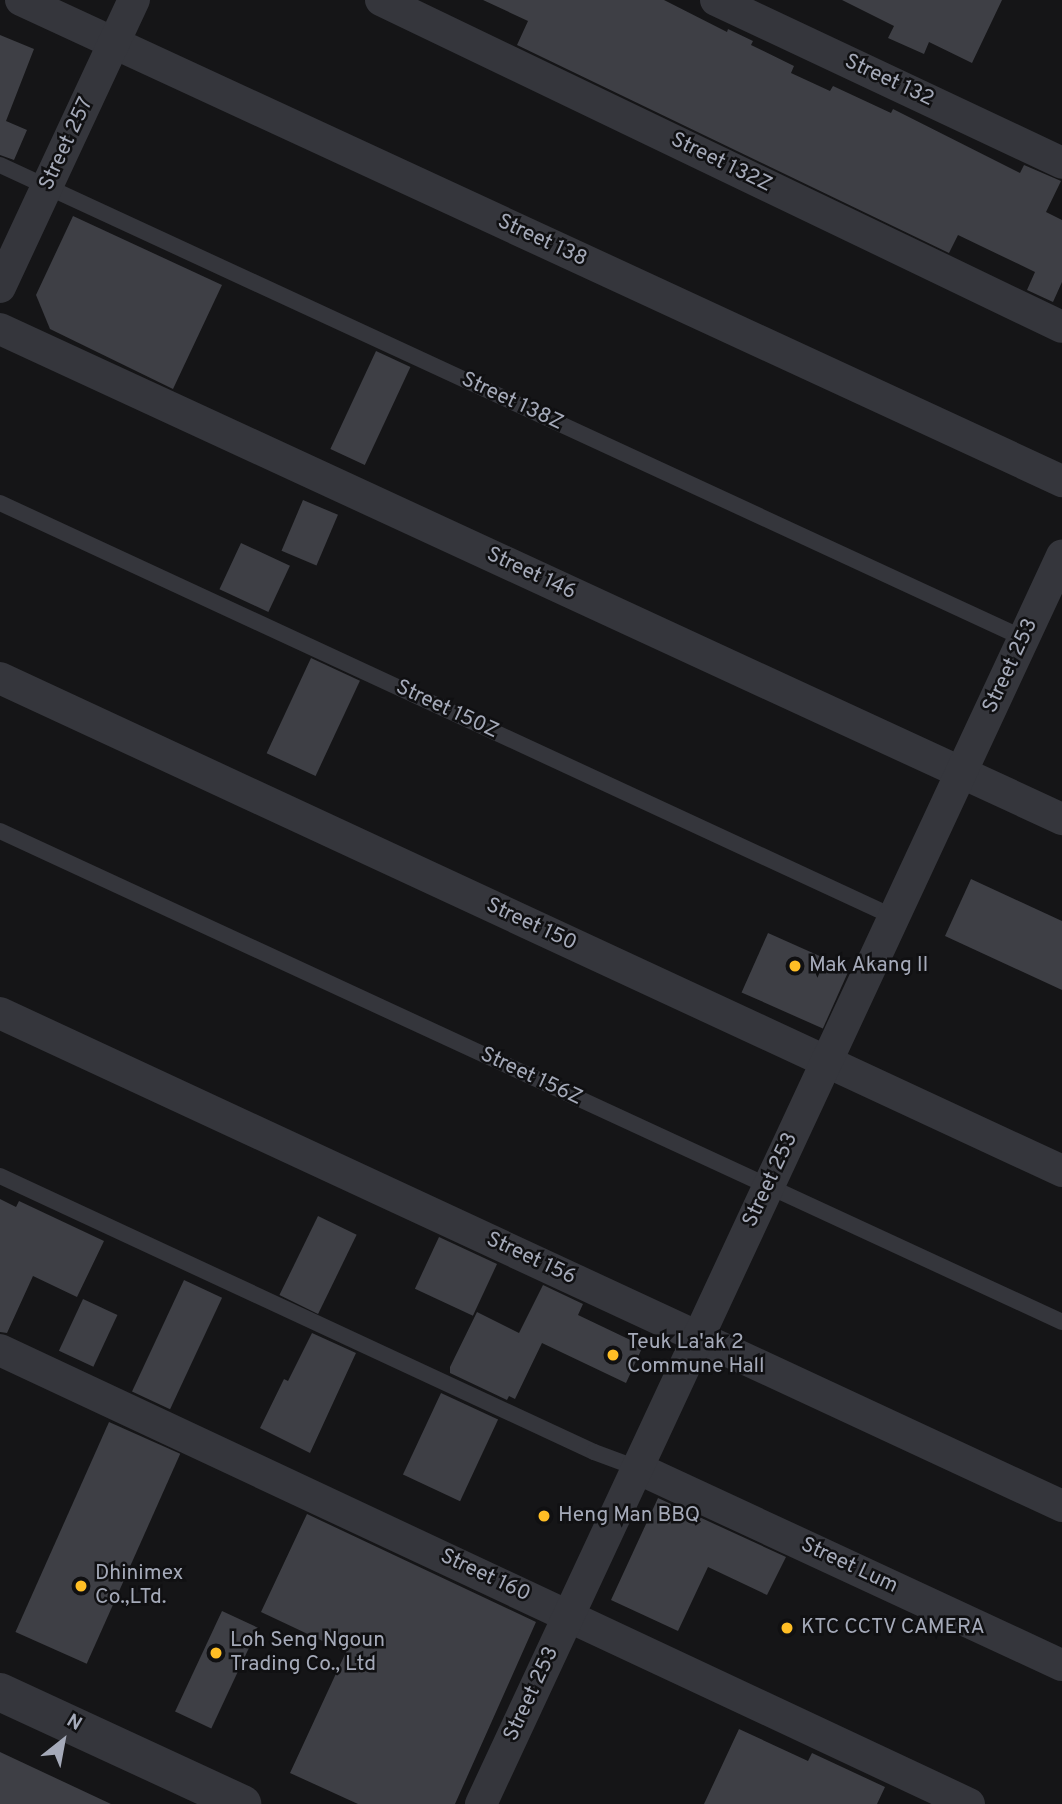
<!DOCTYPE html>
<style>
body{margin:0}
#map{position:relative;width:1062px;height:1804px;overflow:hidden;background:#151517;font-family:Overpass,sans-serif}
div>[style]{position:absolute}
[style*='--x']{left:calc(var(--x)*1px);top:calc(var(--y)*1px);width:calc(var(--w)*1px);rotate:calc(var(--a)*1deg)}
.building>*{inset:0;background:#3e3f45;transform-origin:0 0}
.service>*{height:16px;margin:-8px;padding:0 8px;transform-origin:8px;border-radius:8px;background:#35363c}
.minor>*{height:32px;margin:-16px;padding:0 16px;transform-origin:16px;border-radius:16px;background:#35363c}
.tertiary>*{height:38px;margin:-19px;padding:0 19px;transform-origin:19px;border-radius:19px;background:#35363c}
.dots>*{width:19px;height:19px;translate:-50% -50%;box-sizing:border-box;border:4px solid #101012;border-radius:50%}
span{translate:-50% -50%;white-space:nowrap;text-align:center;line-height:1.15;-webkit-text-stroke:5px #101012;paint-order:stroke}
.street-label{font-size:21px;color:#a5aab9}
.poi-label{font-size:21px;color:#a5aab9}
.left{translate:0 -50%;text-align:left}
.north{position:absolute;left:28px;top:1706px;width:70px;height:70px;-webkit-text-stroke:5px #101012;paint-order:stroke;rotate:31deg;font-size:19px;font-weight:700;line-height:28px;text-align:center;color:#a5aab9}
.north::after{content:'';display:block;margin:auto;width:24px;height:32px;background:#a5aab9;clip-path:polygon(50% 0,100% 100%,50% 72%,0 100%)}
</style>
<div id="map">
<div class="building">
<div style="clip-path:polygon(483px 0,664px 0,727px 32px,728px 29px,753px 41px,751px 45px,794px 66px,791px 73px,830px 91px,833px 86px,891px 113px,893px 109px,1020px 173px,1024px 165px,1061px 181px,1046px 212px,1062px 220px,1062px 282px,1053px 302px,1027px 290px,1035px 272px,958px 235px,949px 253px,517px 45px,528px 21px)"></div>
<div style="clip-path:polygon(842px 0,1002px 0,972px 63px,929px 42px,924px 54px,888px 38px,894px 26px)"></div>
<div style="clip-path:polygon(0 35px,34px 49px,6px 121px,27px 130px,14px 160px,0 155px)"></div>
<div style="clip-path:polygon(73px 216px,222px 285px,173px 389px,50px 329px,36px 295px)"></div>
<div style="left:376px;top:351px;width:38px;height:108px;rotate:25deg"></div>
<div style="left:303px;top:500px;width:38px;height:55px;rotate:23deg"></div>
<div style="left:241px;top:543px;width:54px;height:51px;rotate:25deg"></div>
<div style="left:311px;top:658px;width:54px;height:105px;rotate:25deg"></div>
<div style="clip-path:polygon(971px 879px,1062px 921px,1062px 990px,945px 936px)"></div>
<div style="left:768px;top:933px;width:89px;height:65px;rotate:24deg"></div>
<div style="clip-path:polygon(0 1199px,16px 1207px,19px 1201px,104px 1241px,77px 1297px,33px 1276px,7px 1333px,0 1332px)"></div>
<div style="left:318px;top:1216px;width:43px;height:88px;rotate:26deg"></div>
<div style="left:439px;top:1237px;width:64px;height:57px;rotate:25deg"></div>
<div style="left:184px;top:1280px;width:42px;height:123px;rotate:25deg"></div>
<div style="clip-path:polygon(543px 1285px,583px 1304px,578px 1315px,643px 1346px,626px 1383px,542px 1343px,515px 1399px,509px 1396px,507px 1400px,450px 1373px,450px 1367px,477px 1312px,519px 1333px)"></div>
<div style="left:83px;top:1299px;width:38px;height:57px;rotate:25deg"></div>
<div style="clip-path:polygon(312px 1333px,356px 1353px,310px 1453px,260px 1428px,284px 1379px,288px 1381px)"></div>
<div style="left:441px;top:1393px;width:63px;height:90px;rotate:25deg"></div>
<div style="left:109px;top:1422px;width:78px;height:230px;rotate:24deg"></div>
<div style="clip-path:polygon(658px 1498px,786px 1557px,767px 1595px,708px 1567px,678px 1631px,611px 1600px)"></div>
<div style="clip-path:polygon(307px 1514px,536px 1622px,455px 1804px,358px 1804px,290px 1773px,346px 1652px,261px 1612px)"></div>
<div style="left:222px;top:1611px;width:40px;height:111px;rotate:25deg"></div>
<div style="clip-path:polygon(739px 1729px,808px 1761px,812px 1753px,885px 1787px,877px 1804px,704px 1804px)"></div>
<div style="clip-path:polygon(0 1752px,111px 1804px,0 1804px)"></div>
</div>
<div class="service">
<div style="--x:0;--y:165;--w:1127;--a:24.81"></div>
<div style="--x:0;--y:503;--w:985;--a:24.85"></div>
<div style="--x:0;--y:831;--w:1170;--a:24.81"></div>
<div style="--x:0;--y:1176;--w:655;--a:24.92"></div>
<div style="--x:594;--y:1452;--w:46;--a:20.4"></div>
</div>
<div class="minor">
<div style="--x:21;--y:0;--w:1147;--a:24.8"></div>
<div style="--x:381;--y:0;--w:755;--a:25.65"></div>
<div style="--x:716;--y:0;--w:382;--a:25.2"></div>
<div style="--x:0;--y:287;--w:317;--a:-65"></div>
<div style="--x:0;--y:329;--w:1170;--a:24.77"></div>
<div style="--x:0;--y:678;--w:1171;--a:24.9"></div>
<div style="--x:0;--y:1013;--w:1171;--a:24.9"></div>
<div style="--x:0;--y:1350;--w:1070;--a:25.1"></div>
<div style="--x:637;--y:1468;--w:468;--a:24.9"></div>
<div style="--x:481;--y:1804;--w:1377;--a:-65.04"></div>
</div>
<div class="tertiary">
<div style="--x:0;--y:1692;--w:267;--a:24.8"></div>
</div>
<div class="dots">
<div style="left:795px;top:966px;background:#ffbe25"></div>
<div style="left:613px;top:1355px;background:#ffbe25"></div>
<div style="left:544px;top:1516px;background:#ffbe25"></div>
<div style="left:81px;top:1586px;background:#ffbe25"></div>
<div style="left:787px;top:1628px;background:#ffbe25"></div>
<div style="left:216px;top:1653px;background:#ffbe25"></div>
</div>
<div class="street-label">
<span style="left:889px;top:81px;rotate:25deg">Street 132</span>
<span style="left:67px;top:144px;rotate:-65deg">Street 257</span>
<span style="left:721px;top:163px;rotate:26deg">Street 132Z</span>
<span style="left:542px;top:241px;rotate:25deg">Street 138</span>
<span style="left:512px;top:402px;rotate:25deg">Street 138Z</span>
<span style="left:531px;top:574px;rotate:25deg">Street 146</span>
<span style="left:1011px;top:666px;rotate:-65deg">Street 253</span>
<span style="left:447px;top:710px;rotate:25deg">Street 150Z</span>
<span style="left:531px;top:925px;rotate:25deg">Street 150</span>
<span style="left:531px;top:1077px;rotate:25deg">Street 156Z</span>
<span style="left:771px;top:1180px;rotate:-65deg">Street 253</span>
<span style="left:531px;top:1259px;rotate:25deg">Street 156</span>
<span style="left:849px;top:1566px;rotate:25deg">Street Lum</span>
<span style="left:485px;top:1576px;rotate:25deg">Street 160</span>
<span style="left:532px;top:1694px;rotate:-65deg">Street 253</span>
</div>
<div class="poi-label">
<span class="left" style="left:809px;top:966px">Mak Akang II</span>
<span class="left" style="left:627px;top:1355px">Teuk La'ak 2<br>Commune Hall</span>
<span class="left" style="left:558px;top:1516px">Heng Man BBQ</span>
<span class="left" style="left:95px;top:1586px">Dhinimex<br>Co.,LTd.</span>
<span class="left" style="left:801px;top:1628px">KTC CCTV CAMERA</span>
<span class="left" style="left:230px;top:1653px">Loh Seng Ngoun<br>Trading Co., Ltd</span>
</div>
<div class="north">N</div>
</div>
